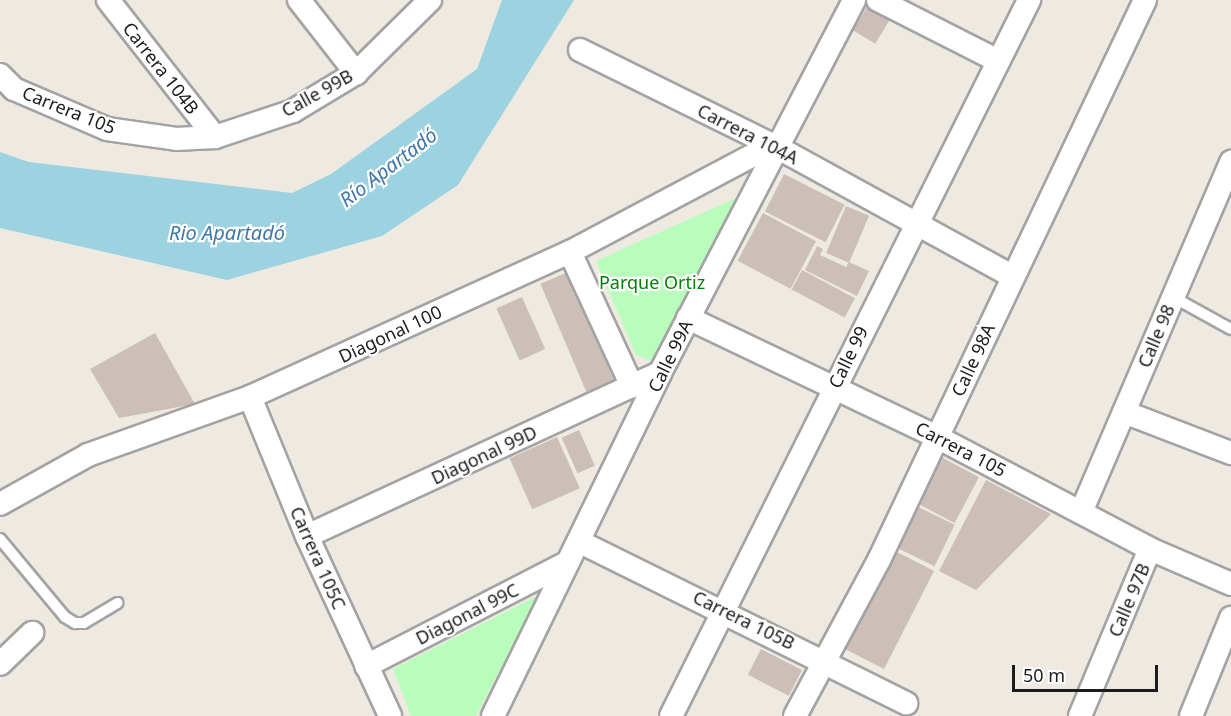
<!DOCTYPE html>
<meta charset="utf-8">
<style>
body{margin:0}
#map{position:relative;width:1231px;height:716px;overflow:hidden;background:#efeae1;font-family:"Noto Sans",sans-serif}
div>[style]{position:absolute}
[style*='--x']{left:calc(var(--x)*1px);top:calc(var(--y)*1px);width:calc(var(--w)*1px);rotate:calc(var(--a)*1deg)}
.park>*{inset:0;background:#b9fdbc}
.water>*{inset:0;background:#9dd3e0}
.building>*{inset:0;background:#cbbfb7;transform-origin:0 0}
.roads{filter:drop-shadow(2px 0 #a3a3a3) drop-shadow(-2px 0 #a3a3a3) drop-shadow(0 2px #a3a3a3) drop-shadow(0 -2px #a3a3a3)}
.service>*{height:10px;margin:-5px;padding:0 5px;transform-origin:5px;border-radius:5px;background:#fff}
.minor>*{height:22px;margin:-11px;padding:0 11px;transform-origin:11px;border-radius:11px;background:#fff}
span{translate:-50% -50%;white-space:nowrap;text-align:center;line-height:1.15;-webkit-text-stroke:4.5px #fff;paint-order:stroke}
.street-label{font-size:18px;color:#1c1c1c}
.park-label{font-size:18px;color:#03810a}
.water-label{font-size:20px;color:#4078aa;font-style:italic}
.scale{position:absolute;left:1012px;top:665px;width:146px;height:27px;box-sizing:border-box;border:3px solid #1c1c1c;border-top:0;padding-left:8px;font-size:18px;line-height:21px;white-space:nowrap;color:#1c1c1c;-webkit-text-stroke:4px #fff;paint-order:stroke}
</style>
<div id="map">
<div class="park">
<div style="clip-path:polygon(736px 198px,741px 205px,662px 357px,649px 360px,636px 355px,596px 261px)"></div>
<div style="clip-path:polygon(539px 595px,476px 716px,411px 716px,393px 669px)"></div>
</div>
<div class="water">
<div style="clip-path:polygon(502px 0,574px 0,458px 185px,382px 236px,227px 280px,0 228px,0 152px,29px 162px,292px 193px,331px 174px,477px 69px)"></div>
</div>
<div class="building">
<div style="left:870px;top:2px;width:26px;height:33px;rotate:31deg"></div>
<div style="left:784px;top:174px;width:68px;height:42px;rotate:27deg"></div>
<div style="left:846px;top:206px;width:25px;height:51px;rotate:23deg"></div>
<div style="left:763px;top:213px;width:60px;height:54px;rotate:28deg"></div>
<div style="clip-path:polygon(817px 246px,823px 249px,820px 255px,846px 267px,849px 262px,869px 271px,857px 296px,805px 270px)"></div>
<div style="left:802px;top:270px;width:60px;height:22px;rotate:28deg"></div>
<div style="left:568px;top:272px;width:121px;height:30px;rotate:67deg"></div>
<div style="left:522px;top:297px;width:57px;height:28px;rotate:66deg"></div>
<div style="clip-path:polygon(155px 333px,195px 404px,119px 418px,90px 369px)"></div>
<div style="left:579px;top:430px;width:39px;height:19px;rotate:66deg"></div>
<div style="left:557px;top:437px;width:56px;height:52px;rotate:66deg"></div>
<div style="left:941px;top:457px;width:43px;height:52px;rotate:28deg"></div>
<div style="clip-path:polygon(986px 480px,1051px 514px,976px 590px,939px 571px)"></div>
<div style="left:916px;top:506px;width:43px;height:46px;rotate:26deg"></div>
<div style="left:893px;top:550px;width:46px;height:110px;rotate:27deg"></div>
<div style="left:761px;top:649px;width:46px;height:29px;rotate:27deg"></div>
</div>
<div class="roads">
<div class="service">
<div style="--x:1173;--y:297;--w:66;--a:28.9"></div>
<div style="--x:0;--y:539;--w:102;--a:50.2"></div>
<div style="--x:65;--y:617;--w:12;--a:31"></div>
<div style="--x:75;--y:623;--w:9;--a:0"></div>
<div style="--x:84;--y:623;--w:39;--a:-31"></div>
</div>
<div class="minor">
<div style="--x:108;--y:0;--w:174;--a:52"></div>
<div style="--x:299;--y:0;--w:93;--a:52"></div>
<div style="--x:878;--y:0;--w:135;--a:26.9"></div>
<div style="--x:580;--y:50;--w:223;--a:26.3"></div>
<div style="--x:780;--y:149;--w:264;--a:28.7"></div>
<div style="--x:0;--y:75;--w:20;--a:45"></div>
<div style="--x:14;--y:89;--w:101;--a:23.3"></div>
<div style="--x:107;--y:129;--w:70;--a:8.2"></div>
<div style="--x:176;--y:139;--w:39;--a:-3"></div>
<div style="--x:215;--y:137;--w:82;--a:-18.4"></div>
<div style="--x:293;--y:111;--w:74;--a:-31.1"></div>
<div style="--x:356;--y:73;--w:104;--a:-44.6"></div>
<div style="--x:570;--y:252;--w:148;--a:65.2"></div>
<div style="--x:688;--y:318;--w:276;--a:25.5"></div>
<div style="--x:937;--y:437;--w:241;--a:27.7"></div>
<div style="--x:1150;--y:549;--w:88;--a:23.4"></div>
<div style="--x:250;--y:397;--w:150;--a:67.7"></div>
<div style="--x:307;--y:536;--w:198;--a:65.2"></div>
<div style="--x:1124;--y:412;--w:115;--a:21"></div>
<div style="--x:0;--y:504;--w:101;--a:-29.1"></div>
<div style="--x:88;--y:455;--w:172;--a:-19.7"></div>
<div style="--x:250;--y:397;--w:351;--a:-24.4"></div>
<div style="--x:570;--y:252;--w:229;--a:-27.9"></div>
<div style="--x:1082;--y:510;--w:379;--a:-66.8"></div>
<div style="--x:307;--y:536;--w:389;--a:-24.8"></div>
<div style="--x:580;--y:542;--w:364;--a:26.3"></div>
<div style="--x:0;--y:664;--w:45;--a:-44.1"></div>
<div style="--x:366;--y:666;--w:227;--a:-27.2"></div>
<div style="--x:493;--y:716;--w:381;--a:-64"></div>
<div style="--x:660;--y:373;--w:420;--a:-62.5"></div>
<div style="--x:671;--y:716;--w:801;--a:-63.43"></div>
<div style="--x:795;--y:716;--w:177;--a:-61.7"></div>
<div style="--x:879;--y:560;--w:620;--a:-64.59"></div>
<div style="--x:1080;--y:716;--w:181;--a:-67.3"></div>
<div style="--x:1191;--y:716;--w:106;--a:-67.8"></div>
</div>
</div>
<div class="street-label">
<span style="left:161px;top:68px;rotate:52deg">Carrera 104B</span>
<span style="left:317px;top:93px;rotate:-29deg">Calle 99B</span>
<span style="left:69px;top:110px;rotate:22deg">Carrera 105</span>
<span style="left:748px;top:134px;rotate:27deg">Carrera 104A</span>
<span style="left:390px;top:334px;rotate:-25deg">Diagonal 100</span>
<span style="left:1156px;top:336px;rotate:-67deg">Calle 98</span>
<span style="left:670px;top:356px;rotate:-64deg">Calle 99A</span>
<span style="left:848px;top:357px;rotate:-64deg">Calle 99</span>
<span style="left:973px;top:360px;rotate:-65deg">Calle 98A</span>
<span style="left:961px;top:449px;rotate:27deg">Carrera 105</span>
<span style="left:484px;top:455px;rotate:-25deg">Diagonal 99D</span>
<span style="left:318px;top:558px;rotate:66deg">Carrera 105C</span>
<span style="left:1129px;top:600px;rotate:-67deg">Calle 97B</span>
<span style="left:467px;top:614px;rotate:-27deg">Diagonal 99C</span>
<span style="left:744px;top:620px;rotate:26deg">Carrera 105B</span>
</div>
<div class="park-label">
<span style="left:652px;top:282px">Parque Ortiz</span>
</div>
<div class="water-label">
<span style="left:388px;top:167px;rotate:-37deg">Río Apartadó</span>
<span style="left:227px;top:232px">Rio Apartadó</span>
</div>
<div class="scale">50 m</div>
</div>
